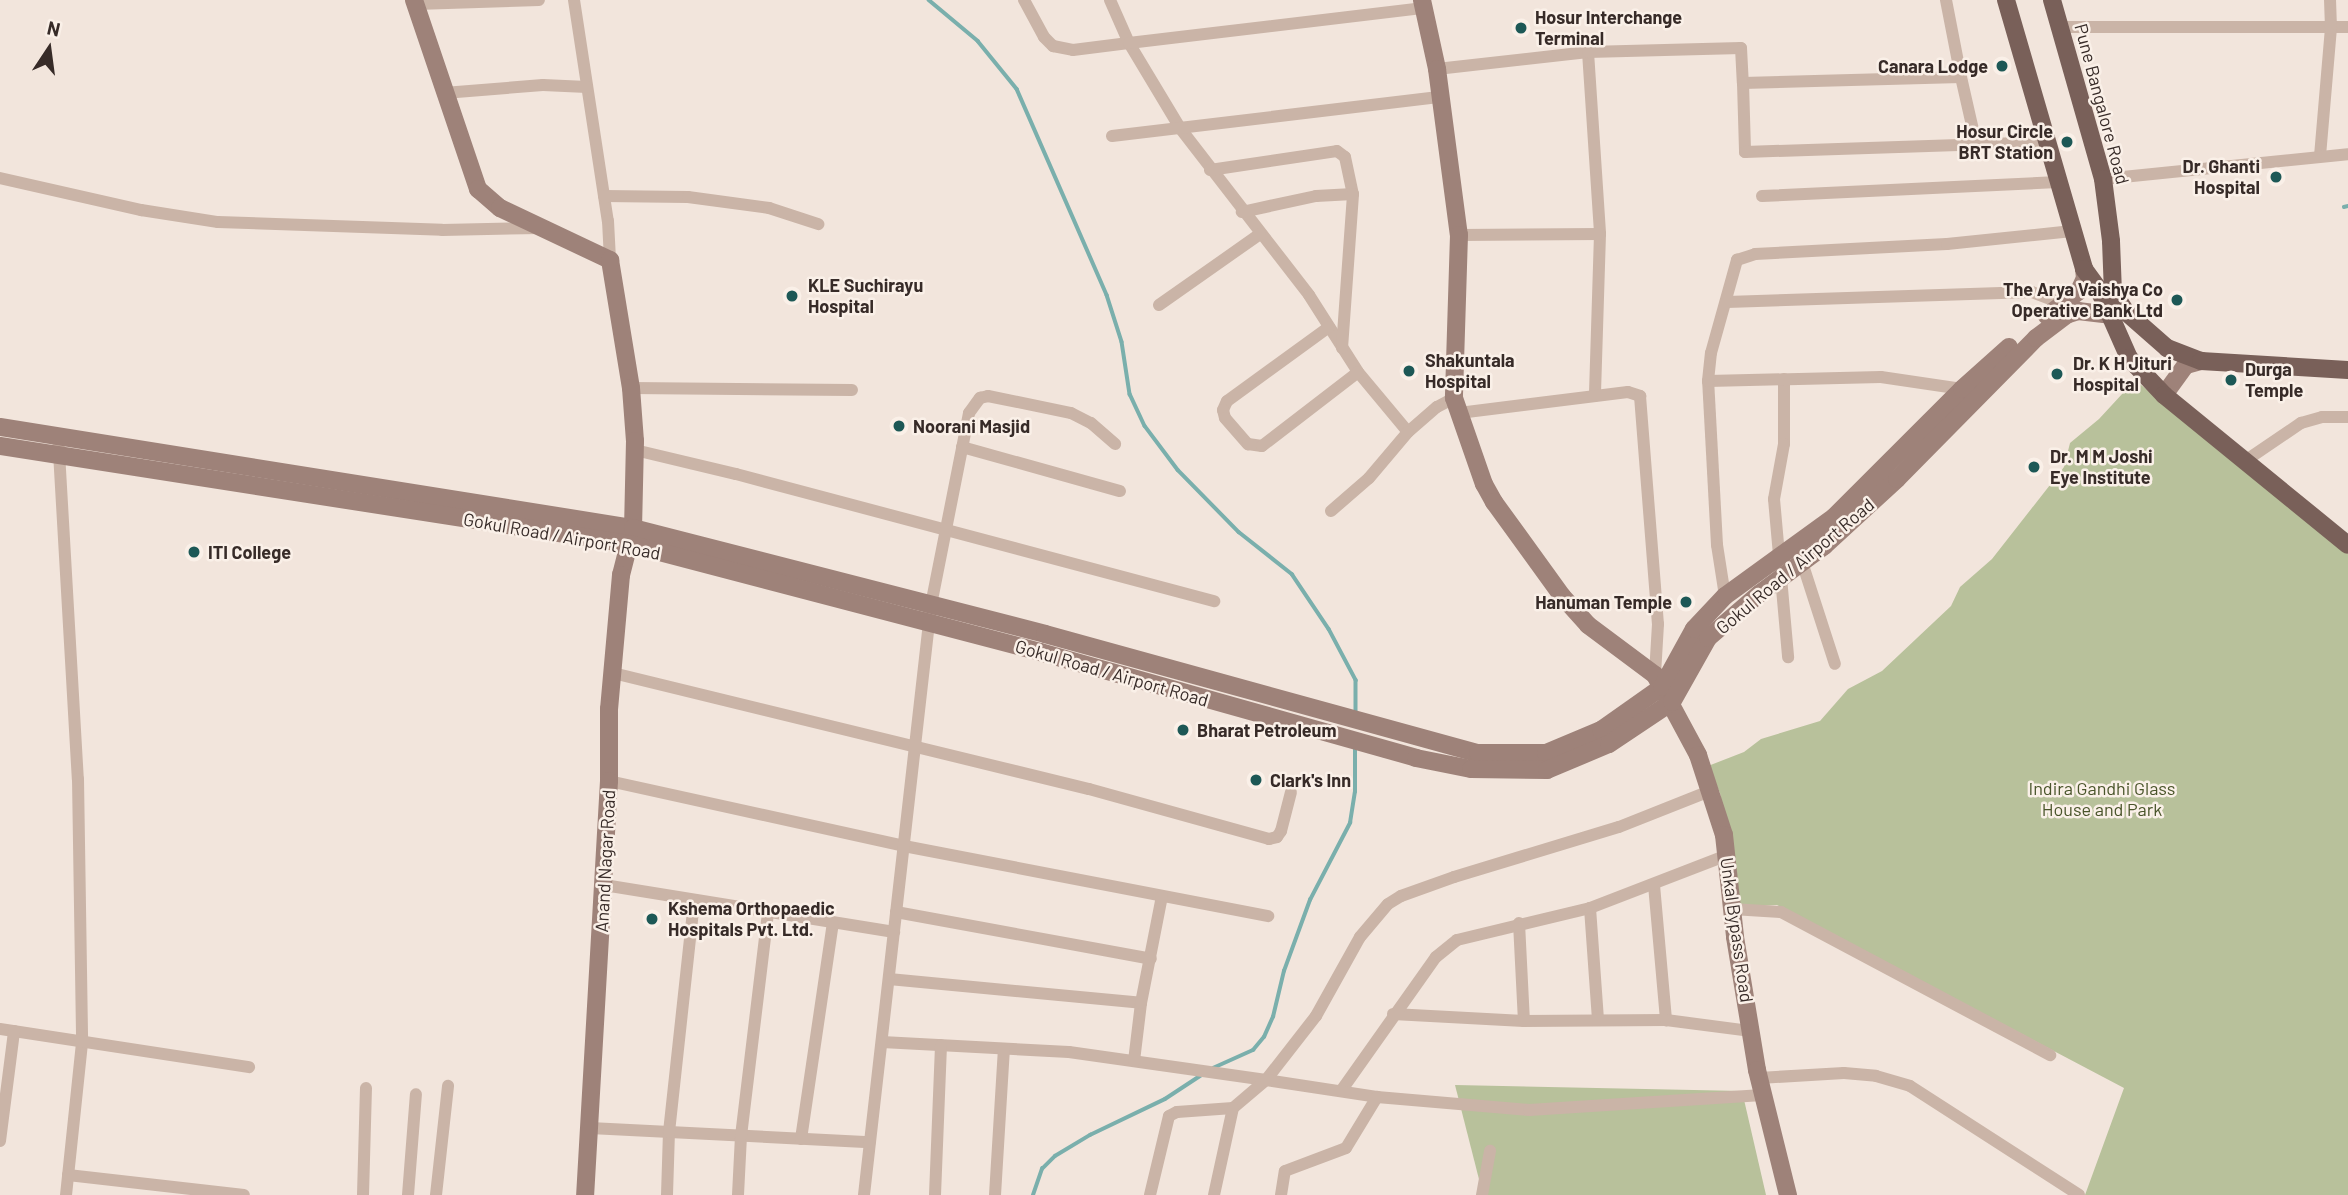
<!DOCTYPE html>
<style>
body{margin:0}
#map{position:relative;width:2348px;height:1195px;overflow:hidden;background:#f2e5dc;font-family:Barlow,sans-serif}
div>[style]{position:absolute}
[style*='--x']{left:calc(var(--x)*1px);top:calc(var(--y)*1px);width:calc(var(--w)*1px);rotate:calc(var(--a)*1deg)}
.green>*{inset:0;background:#b8c19b}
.stream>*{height:3.5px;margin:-1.75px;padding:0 1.75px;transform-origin:1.75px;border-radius:1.75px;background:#7aafac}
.street>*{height:12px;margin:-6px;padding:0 6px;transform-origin:6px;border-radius:6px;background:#cab4a7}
.secondary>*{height:18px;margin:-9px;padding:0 9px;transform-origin:9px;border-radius:9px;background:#9e8279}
.primary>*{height:18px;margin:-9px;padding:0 9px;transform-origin:9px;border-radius:9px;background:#796059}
.dots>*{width:19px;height:19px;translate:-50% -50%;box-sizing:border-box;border:4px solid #faf0e8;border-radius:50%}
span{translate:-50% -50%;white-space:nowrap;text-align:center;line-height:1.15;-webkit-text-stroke:5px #faf0e8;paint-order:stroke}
.poi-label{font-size:18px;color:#372b28;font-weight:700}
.left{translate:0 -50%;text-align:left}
.right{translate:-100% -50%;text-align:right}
.street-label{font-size:18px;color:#372b28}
.park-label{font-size:18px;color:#4a552b}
.north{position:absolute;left:14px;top:14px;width:70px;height:70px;-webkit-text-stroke:5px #faf0e8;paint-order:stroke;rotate:13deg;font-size:19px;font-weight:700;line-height:28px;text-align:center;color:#372b28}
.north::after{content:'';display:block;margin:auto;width:24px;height:32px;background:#372b28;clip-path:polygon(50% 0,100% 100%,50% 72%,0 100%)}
</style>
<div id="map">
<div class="green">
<div style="clip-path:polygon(2135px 380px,2348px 554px,2348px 1195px,2085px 1195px,2124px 1088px,1777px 905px,1739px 907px,1720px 793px,1708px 766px,1744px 752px,1761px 739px,1820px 721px,1848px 689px,1882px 671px,1951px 606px,1960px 587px,1992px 559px,2064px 467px,2070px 443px,2099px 419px)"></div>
<div style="clip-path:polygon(1455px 1085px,1742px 1091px,1766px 1195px,1483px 1195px)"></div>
</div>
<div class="stream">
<div style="--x:929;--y:0;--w:64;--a:39.9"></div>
<div style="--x:978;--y:41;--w:62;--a:50.9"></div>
<div style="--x:1017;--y:89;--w:225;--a:66.4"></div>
<div style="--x:1107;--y:295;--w:49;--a:72.3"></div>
<div style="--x:1122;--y:342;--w:53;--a:81.3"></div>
<div style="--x:1130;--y:394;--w:35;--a:65"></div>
<div style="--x:1145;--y:426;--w:55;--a:53.1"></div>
<div style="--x:1178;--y:470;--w:87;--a:45.5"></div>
<div style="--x:1239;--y:532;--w:68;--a:38.4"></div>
<div style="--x:1292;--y:574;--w:66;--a:56.1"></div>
<div style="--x:1329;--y:629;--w:58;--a:62.1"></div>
<div style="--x:1356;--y:680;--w:34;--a:90"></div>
<div style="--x:2344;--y:207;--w:4;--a:-14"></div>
<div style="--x:1213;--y:1068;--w:44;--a:-24.2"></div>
<div style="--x:1253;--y:1050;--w:17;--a:-50"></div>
<div style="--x:1264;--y:1037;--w:22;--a:-66"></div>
<div style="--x:1273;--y:1017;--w:47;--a:-76.6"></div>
<div style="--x:1284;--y:971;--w:76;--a:-69.9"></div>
<div style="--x:1310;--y:900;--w:87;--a:-62.5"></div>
<div style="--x:1350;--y:823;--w:31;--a:-81"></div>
<div style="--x:1355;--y:792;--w:46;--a:-90"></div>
<div style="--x:1033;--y:1195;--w:28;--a:-71"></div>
<div style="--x:1042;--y:1169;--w:18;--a:-45"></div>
<div style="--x:1055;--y:1156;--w:41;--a:-31"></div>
<div style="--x:1090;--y:1135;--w:83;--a:-25.6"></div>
<div style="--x:1165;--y:1099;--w:45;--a:-33.3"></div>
</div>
<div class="street">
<div style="--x:574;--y:0;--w:224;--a:81.3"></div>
<div style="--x:608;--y:221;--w:39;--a:87"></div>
<div style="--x:1024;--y:0;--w:42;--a:61.6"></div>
<div style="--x:1044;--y:37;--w:13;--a:45"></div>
<div style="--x:1053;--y:46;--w:20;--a:11"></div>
<div style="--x:1073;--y:50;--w:56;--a:-7.1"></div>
<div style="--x:1129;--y:43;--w:99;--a:59"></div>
<div style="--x:1180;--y:128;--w:211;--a:52.3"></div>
<div style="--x:1309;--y:295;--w:91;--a:57.5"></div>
<div style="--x:1358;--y:372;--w:78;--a:50.2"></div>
<div style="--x:1408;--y:432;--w:38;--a:-41"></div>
<div style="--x:1437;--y:407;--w:19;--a:-28"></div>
<div style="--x:1110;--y:0;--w:47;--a:66.2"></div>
<div style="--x:1129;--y:43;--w:297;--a:-6.8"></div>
<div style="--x:1946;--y:0;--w:78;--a:79"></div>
<div style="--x:416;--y:4;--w:123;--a:-1.9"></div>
<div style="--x:2060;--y:27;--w:288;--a:0"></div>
<div style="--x:1588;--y:52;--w:182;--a:86.2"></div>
<div style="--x:1600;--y:234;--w:162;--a:91.8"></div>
<div style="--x:1437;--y:69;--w:152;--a:-6.4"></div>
<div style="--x:1588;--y:52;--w:153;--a:-1.5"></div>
<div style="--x:1741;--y:48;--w:35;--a:87"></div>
<div style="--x:1743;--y:83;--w:218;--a:-1.6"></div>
<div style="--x:1961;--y:77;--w:68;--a:77.2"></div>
<div style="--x:1743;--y:83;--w:69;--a:88.3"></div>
<div style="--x:1745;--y:152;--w:301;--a:-1.9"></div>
<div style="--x:444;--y:93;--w:99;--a:-4.6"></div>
<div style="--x:543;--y:85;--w:44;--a:2.6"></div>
<div style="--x:1112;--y:136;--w:331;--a:-6.8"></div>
<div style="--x:2320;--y:156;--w:128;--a:-85.1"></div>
<div style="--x:2331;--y:28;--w:28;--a:-92"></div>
<div style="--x:1210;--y:170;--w:128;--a:-8.5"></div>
<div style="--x:1337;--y:151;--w:10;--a:37"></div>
<div style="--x:1345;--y:157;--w:38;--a:78"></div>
<div style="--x:1353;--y:194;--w:37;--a:177"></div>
<div style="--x:1316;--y:196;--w:76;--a:167.8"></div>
<div style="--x:0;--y:178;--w:145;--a:12.8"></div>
<div style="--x:141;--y:210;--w:78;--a:8.9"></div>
<div style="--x:218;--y:222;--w:224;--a:2"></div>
<div style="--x:442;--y:230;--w:98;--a:-1.2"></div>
<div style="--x:2103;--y:179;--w:246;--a:-5.8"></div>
<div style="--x:604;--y:196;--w:84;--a:0.7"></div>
<div style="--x:688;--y:197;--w:82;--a:7.7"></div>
<div style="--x:769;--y:208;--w:52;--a:18.1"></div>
<div style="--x:1762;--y:196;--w:296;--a:-2.7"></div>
<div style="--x:1459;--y:235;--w:141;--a:-0.4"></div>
<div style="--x:1727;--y:302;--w:305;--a:-1.9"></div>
<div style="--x:2032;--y:292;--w:34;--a:21"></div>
<div style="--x:1159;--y:305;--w:123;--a:-35.1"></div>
<div style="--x:1329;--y:327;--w:126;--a:144"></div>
<div style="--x:1227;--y:401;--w:10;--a:114"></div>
<div style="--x:1223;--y:410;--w:8;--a:76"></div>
<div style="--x:1225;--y:418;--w:35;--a:49"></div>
<div style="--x:1248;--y:444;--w:14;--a:8"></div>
<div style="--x:1262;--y:446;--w:121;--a:-37.6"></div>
<div style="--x:1342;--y:348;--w:154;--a:-85.9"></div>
<div style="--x:1784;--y:379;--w:65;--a:90"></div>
<div style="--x:1784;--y:444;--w:56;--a:100.3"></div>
<div style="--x:1774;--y:499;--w:159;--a:84.9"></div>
<div style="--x:1708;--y:381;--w:173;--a:-1.3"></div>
<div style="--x:1881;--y:377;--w:82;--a:8.4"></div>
<div style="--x:631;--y:388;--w:221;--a:0.5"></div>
<div style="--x:1459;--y:413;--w:170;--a:-7.1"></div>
<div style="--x:1628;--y:392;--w:13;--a:18"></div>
<div style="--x:1640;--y:396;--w:229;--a:85.5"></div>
<div style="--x:1658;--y:624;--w:51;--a:93.4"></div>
<div style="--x:58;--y:435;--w:345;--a:86.7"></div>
<div style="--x:78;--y:779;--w:264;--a:89.1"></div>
<div style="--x:82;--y:1043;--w:153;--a:96"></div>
<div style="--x:962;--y:447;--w:164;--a:15.6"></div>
<div style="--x:635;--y:450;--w:104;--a:13.4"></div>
<div style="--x:736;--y:474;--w:495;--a:14.9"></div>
<div style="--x:2245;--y:461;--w:68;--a:-34.2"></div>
<div style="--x:2301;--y:423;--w:22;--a:-16"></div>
<div style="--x:2322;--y:417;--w:26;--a:0"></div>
<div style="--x:1331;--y:511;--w:50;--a:-41"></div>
<div style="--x:1369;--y:478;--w:60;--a:-49.7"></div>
<div style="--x:1802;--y:562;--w:107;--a:72.1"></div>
<div style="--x:1725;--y:596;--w:52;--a:-98.9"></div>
<div style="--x:1717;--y:545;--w:164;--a:-93.1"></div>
<div style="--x:1708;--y:381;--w:28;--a:-84"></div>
<div style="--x:1711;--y:353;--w:97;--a:-74.4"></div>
<div style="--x:1737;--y:260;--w:19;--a:-18"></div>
<div style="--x:1755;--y:254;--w:192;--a:-3"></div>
<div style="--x:1947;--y:244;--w:126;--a:-5.9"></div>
<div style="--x:613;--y:673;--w:490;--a:13.7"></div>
<div style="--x:1089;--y:789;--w:187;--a:15.5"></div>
<div style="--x:1269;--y:839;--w:8;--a:-14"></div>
<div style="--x:1277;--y:837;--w:7;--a:-56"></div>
<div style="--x:1281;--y:831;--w:40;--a:-75.6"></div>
<div style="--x:609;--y:781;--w:302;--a:12.4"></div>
<div style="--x:904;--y:846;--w:371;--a:10.9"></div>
<div style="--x:604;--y:885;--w:294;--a:9.2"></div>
<div style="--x:1654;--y:885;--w:136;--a:84.9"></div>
<div style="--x:1590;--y:908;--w:112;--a:85.9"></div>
<div style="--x:1732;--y:909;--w:49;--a:3.5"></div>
<div style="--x:1781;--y:912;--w:305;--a:28"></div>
<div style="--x:896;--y:912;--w:259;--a:10.4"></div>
<div style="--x:1519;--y:923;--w:98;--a:87.1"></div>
<div style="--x:889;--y:979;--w:253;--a:5.4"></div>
<div style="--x:1393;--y:1014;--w:131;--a:3.1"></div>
<div style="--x:1524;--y:1021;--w:142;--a:-0.4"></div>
<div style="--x:1666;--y:1020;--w:86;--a:7.4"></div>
<div style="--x:0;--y:1029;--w:252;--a:8.7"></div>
<div style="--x:882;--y:1042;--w:187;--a:3.1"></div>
<div style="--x:1069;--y:1052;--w:199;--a:8.1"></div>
<div style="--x:1266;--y:1080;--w:81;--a:-52"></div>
<div style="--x:1316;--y:1016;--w:90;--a:-60.9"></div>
<div style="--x:1360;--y:937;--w:43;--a:-49.7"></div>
<div style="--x:1388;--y:904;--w:15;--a:-32"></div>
<div style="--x:1401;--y:896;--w:56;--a:-19.7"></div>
<div style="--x:1454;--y:877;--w:172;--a:-16.9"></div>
<div style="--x:1619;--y:827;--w:98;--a:-21.6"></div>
<div style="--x:1134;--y:1061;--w:58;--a:-83.1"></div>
<div style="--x:1141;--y:1003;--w:109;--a:-78.9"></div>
<div style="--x:1759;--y:1078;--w:85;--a:-3.4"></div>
<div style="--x:1844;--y:1073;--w:32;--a:5"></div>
<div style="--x:1876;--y:1076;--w:35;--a:16"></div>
<div style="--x:1910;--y:1086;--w:201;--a:32.8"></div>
<div style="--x:1341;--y:1091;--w:164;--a:-54.7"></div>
<div style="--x:1436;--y:957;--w:27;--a:-39"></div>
<div style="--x:1457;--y:940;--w:137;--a:-13.5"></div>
<div style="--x:1590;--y:908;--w:147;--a:-21.1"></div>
<div style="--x:590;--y:1128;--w:280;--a:2.9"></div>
<div style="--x:801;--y:1139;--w:218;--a:-81.6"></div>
<div style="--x:0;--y:1141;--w:111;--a:-82.7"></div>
<div style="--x:68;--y:1175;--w:177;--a:6.5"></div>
<div style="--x:363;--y:1195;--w:107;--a:-88.4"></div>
<div style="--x:408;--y:1195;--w:101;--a:-85.5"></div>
<div style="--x:436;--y:1195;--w:110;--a:-83.7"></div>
<div style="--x:667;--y:1195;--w:63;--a:-88.2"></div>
<div style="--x:669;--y:1132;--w:233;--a:-83.8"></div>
<div style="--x:738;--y:1195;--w:59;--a:-87.1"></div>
<div style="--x:741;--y:1136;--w:226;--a:-83.1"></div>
<div style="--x:864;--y:1195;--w:594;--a:-83.52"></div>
<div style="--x:931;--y:605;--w:196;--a:-78.8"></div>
<div style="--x:969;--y:413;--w:19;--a:-54"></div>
<div style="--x:980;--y:398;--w:8;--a:-14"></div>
<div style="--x:988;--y:396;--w:85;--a:11.6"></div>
<div style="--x:1071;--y:413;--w:22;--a:27"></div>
<div style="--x:1091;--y:423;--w:32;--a:41"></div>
<div style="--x:935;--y:1195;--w:150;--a:-87.7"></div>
<div style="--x:995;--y:1195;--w:146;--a:-86.5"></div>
<div style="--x:1150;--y:1195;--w:81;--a:-76.5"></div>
<div style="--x:1169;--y:1116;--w:9;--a:-27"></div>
<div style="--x:1177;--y:1112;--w:56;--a:-4.1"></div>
<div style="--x:1233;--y:1108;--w:43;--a:-40.3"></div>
<div style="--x:1266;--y:1080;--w:112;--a:8.7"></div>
<div style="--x:1377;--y:1097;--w:153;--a:4.9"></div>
<div style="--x:1529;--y:1110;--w:234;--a:-3.7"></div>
<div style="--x:1214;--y:1195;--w:89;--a:-77.7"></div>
<div style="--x:1281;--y:1195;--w:24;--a:-81"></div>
<div style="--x:1285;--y:1171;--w:65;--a:-20.7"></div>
<div style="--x:1346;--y:1148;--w:60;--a:-58.7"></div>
<div style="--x:1482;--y:1195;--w:45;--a:-79.7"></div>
</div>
<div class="secondary">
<div style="--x:414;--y:0;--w:200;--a:71.3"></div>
<div style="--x:478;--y:189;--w:29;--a:41"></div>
<div style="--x:500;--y:208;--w:122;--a:25.3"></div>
<div style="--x:610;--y:260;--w:130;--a:80.7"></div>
<div style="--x:631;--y:388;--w:53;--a:85.7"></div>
<div style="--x:635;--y:441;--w:87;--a:91.3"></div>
<div style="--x:633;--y:528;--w:49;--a:104.3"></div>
<div style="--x:621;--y:575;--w:135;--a:95.1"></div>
<div style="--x:609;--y:709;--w:72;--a:90"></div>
<div style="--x:609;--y:781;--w:415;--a:93.3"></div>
<div style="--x:1422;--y:0;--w:71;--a:77.7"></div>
<div style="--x:1437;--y:69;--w:167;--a:82.5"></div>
<div style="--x:1459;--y:235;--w:163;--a:91.8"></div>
<div style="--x:1454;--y:398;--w:91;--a:70.8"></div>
<div style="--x:1484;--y:484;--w:21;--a:61"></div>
<div style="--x:1494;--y:502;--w:116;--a:54.1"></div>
<div style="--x:1562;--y:596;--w:39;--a:48"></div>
<div style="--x:1588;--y:625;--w:84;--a:36.7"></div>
<div style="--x:1655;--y:675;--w:91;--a:61.7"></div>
<div style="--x:1698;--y:755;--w:84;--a:72"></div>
<div style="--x:1724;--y:835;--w:103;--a:83.8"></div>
<div style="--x:1735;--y:937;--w:135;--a:80.6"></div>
<div style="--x:1757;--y:1070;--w:129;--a:76.1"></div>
<div style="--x:2047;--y:316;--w:41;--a:-38"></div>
<div style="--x:2079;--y:291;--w:14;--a:-65"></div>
<div style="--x:2085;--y:278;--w:9;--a:-96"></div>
<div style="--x:2164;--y:395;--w:37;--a:-54"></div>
<div style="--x:2186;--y:365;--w:16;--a:-15"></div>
<div style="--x:0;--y:427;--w:641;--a:9.07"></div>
<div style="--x:633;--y:528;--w:425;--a:14.4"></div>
<div style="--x:1045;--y:634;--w:449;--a:15.4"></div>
<div style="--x:1478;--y:753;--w:68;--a:0"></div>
<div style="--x:1546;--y:753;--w:60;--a:-22.7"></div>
<div style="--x:1601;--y:730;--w:75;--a:-35.2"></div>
<div style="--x:1662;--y:687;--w:66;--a:-61.1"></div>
<div style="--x:1694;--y:629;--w:45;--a:-46.8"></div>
<div style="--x:1725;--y:596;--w:135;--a:-35.9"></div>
<div style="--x:1834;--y:517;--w:181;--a:-45"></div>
<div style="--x:1962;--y:389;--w:63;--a:-41.8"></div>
<div style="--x:0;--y:446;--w:637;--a:8.86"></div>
<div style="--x:629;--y:544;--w:425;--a:14.7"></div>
<div style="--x:1040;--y:652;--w:391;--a:15.7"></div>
<div style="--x:1416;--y:758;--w:56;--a:11.3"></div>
<div style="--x:1471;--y:769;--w:76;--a:0.8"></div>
<div style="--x:1547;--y:770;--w:67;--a:-22.8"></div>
<div style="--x:1609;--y:744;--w:76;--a:-33.7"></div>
<div style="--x:1672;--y:702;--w:73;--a:-60.6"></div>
<div style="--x:1708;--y:638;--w:67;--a:-40.8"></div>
<div style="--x:1759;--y:594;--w:81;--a:-36.4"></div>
<div style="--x:1824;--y:546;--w:99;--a:-42.5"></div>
<div style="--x:1897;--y:479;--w:198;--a:-45.4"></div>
<div style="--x:2036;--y:338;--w:38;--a:-37"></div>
<div style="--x:2066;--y:315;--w:13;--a:-18"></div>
<div style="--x:2078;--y:311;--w:32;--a:7"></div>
</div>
<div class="primary">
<div style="--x:2006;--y:0;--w:280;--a:73.8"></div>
<div style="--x:2084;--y:269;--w:26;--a:54"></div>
<div style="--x:2099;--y:290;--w:74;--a:66.2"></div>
<div style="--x:2129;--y:358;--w:51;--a:46.6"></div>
<div style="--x:2164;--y:395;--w:237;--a:39.2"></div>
<div style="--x:2052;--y:0;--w:186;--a:74.1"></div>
<div style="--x:2103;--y:179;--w:63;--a:82.6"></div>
<div style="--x:2111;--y:241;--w:51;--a:87.8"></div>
<div style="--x:2113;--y:292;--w:24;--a:57"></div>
<div style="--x:2126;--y:312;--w:55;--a:41.3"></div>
<div style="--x:2167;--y:348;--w:36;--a:21"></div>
<div style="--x:2201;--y:361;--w:147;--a:3.5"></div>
</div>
<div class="dots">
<div style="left:1521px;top:28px;background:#1d5856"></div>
<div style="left:2002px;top:66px;background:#1d5856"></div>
<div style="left:2067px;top:142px;background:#1d5856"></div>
<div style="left:2276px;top:177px;background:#1d5856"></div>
<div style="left:792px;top:296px;background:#1d5856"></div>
<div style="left:2177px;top:300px;background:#1d5856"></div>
<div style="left:1409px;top:371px;background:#1d5856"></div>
<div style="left:2057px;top:374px;background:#1d5856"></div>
<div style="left:2231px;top:380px;background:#1d5856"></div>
<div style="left:899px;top:426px;background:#1d5856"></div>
<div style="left:2034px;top:467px;background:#1d5856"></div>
<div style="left:194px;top:552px;background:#1d5856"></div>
<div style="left:1686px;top:602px;background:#1d5856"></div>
<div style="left:1183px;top:730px;background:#1d5856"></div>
<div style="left:1256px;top:780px;background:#1d5856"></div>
<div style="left:652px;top:919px;background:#1d5856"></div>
</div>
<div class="poi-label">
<span class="left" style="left:1535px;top:28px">Hosur Interchange<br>Terminal</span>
<span class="right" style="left:1988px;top:66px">Canara Lodge</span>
<span class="right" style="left:2053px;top:142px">Hosur Circle<br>BRT Station</span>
<span class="right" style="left:2260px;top:177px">Dr. Ghanti<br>Hospital</span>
<span class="left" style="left:808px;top:296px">KLE Suchirayu<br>Hospital</span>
<span class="right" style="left:2163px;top:300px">The Arya Vaishya Co<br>Operative Bank Ltd</span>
<span class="left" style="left:1425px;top:371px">Shakuntala<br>Hospital</span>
<span class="left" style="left:2073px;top:374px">Dr. K H Jituri<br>Hospital</span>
<span class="left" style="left:2245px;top:380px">Durga<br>Temple</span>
<span class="left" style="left:913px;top:426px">Noorani Masjid</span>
<span class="left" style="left:2050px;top:467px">Dr. M M Joshi<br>Eye Institute</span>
<span class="left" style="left:208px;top:552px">ITI College</span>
<span class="right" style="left:1672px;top:602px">Hanuman Temple</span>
<span class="left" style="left:1197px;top:730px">Bharat Petroleum</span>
<span class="left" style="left:1270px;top:780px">Clark's Inn</span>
<span class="left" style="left:668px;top:919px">Kshema Orthopaedic<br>Hospitals Pvt. Ltd.</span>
</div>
<div class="street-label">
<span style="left:2102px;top:104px;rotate:75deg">Pune Bangalore Road</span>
<span style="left:562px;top:536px;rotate:10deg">Gokul Road / Airport Road</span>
<span style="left:1795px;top:566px;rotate:-40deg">Gokul Road / Airport Road</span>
<span style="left:1112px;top:673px;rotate:16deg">Gokul Road / Airport Road</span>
<span style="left:605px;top:861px;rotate:-87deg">Anand Nagar Road</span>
<span style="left:1737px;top:930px;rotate:82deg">Unkal Bypass Road</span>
</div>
<div class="park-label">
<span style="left:2102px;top:799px">Indira Gandhi Glass<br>House and Park</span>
</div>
<div class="north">N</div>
</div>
